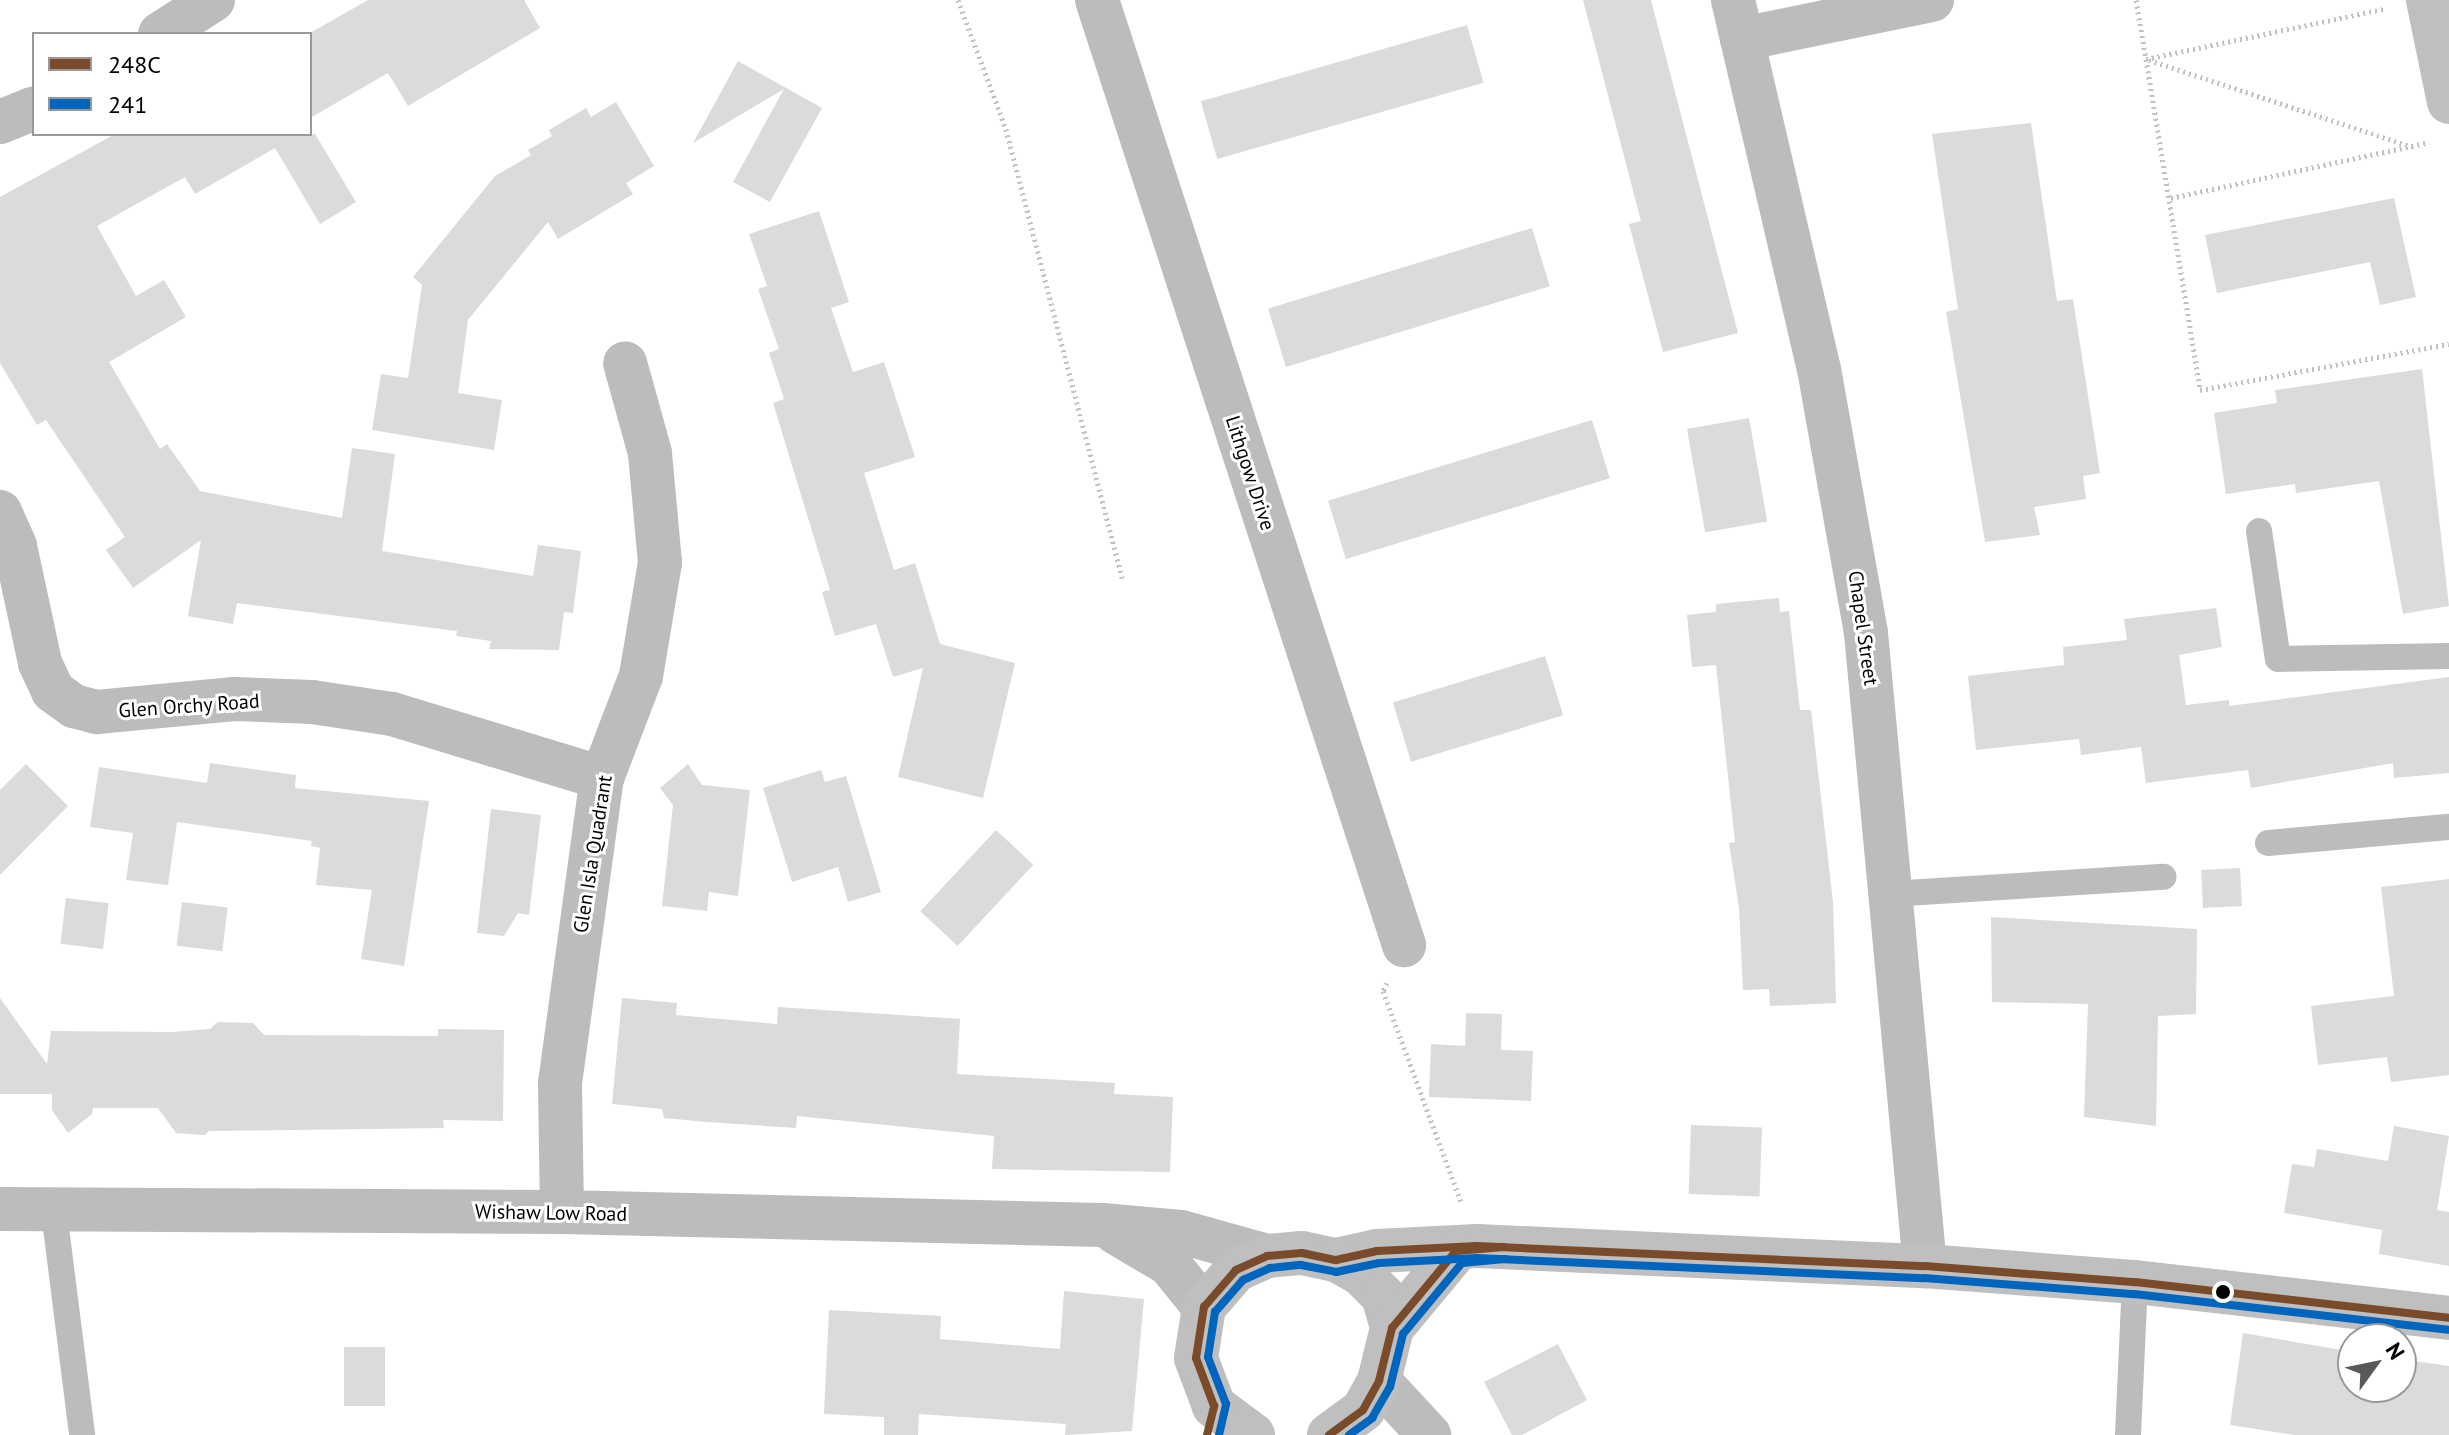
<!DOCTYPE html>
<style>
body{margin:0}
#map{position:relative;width:2449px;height:1435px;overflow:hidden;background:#fff;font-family:"PT Sans",sans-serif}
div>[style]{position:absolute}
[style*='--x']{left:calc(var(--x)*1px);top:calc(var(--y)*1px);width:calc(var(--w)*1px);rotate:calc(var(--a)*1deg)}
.building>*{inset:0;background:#dbdbdb;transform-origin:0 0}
.path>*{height:5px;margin-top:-2.5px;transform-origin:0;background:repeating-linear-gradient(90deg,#c2c2c2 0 2px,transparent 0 6px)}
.lane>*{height:26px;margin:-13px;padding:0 13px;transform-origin:13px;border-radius:13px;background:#bcbcbc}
.street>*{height:44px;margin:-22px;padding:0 22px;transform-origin:22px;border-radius:22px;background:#bcbcbc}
.secondary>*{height:44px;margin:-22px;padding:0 22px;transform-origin:22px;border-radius:22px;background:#bfbfbf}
.bus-1>*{height:8px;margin:-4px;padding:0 4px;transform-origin:4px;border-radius:4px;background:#7a4b2a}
.bus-2>*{height:8px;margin:-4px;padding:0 4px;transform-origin:4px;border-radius:4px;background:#0065bd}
.dots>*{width:22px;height:22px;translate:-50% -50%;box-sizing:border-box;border:4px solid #fff;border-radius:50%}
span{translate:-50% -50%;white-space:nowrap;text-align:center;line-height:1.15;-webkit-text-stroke:6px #fff;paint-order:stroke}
.street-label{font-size:20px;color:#000}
.legend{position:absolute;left:32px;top:32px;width:280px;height:104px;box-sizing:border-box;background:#fff;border:2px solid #999;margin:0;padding:10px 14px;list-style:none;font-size:24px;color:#000}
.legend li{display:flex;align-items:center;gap:16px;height:40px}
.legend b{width:40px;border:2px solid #999}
.north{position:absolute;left:2337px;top:1323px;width:80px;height:80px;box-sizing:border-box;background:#fff;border:2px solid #999;border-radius:50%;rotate:57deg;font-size:22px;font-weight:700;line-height:32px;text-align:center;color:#000}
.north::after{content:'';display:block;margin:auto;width:28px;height:36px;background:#595959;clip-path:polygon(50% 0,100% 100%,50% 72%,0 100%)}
</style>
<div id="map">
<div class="building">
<div style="clip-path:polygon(368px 0,524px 0,540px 28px,408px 106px,388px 73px,310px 118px,310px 33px)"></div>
<div style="clip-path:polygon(1583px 0,1651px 0,1738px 333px,1663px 352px,1629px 224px,1641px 221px)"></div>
<div style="left:1467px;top:25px;width:60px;height:277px;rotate:74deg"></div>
<div style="clip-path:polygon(738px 61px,822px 108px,770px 202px,733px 182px,784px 89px,693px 143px)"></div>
<div style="clip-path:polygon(616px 102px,654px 166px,626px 183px,633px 194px,558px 239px,548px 222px,468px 320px,458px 393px,502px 400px,494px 450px,372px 430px,381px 374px,408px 378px,422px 285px,413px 277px,495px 176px,531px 155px,528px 150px,552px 136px,549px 130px,586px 108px,591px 117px)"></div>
<div style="clip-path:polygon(2031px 123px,2057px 301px,2073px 299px,2100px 473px,2083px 476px,2086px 499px,2034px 507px,2040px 535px,1985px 542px,1946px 312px,1958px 309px,1932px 134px)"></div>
<div style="clip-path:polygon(115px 134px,315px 134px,356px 202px,320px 224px,275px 148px,195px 194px,185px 177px,97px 226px,136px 296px,164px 280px,186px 317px,109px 362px,160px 449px,167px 444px,200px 491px,342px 518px,352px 448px,395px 454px,382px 551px,533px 576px,538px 545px,581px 551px,573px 613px,564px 612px,559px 650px,489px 649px,491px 641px,456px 636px,457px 631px,237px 603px,233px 624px,188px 616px,201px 540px,133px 588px,106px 550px,125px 537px,46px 420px,37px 425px,0 363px,0 197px)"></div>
<div style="clip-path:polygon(2394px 198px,2416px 297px,2380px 305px,2370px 262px,2217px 293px,2205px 235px)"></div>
<div style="clip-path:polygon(819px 211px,849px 302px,831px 308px,853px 372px,884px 362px,915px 457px,864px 473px,894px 570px,915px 563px,940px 644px,1015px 663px,983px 798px,898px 777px,923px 668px,893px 677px,876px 624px,835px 636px,822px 592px,830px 590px,773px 403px,784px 399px,769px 353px,779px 349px,758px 289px,767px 286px,749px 234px)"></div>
<div style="left:1532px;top:228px;width:61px;height:276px;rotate:73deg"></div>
<div style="clip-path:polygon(2422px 369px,2449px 606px,2403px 614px,2379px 481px,2296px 493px,2295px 484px,2226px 494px,2214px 413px,2277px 403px,2275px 390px)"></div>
<div style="left:1749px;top:418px;width:105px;height:63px;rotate:80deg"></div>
<div style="left:1592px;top:420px;width:61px;height:276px;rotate:73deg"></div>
<div style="clip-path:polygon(1779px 598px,1780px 612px,1789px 611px,1800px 710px,1811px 710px,1833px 902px,1836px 1003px,1770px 1006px,1769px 989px,1743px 990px,1739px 908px,1729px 843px,1735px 842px,1716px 665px,1692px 667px,1687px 615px,1716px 612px,1716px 604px)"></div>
<div style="clip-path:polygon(2216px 608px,2222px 647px,2179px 655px,2186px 705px,2229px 700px,2229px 706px,2449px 677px,2449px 773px,2394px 778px,2393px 763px,2251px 788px,2248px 770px,2146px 783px,2141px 747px,2081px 755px,2079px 739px,1976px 750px,1968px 676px,2064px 665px,2063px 647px,2127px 640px,2124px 619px)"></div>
<div style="left:1545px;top:656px;width:62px;height:159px;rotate:73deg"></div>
<div style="clip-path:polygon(210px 763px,296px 775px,295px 788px,429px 801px,404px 966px,361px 959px,372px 890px,316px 885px,320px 848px,311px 846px,312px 841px,177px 822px,168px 885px,126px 880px,133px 833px,90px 827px,99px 767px,207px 783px)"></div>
<div style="clip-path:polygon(26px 764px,68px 806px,0 875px,0 790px)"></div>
<div style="clip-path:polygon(688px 764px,702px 785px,750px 790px,738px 896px,709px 892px,707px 911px,662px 906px,673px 805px,660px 788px)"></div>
<div style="clip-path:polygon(821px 770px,825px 782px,846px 776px,881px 892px,848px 902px,838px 867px,792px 882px,763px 788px)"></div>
<div style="clip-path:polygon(491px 809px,541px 815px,529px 915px,518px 913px,504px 936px,477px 933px)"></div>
<div style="left:996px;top:830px;width:51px;height:111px;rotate:43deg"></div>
<div style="left:2240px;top:868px;width:38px;height:39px;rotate:87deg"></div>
<div style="clip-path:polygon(2449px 879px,2449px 1075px,2391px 1082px,2387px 1057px,2318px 1065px,2311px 1006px,2394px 996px,2381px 887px)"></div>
<div style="left:66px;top:898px;width:43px;height:46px;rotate:7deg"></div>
<div style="left:182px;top:902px;width:46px;height:44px;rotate:7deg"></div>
<div style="clip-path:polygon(1991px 917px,2197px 929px,2196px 1014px,2158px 1016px,2156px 1126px,2084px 1117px,2088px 1004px,1992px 1002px)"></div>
<div style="clip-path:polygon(0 998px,47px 1064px,51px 1031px,171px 1032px,210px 1029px,218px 1022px,253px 1023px,264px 1035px,438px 1036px,438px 1029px,504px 1030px,503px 1121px,443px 1120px,444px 1128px,209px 1131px,205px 1135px,176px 1133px,158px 1108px,93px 1108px,92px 1114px,68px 1133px,52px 1110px,52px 1094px,0 1094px)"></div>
<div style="clip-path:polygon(622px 998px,677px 1003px,676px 1015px,777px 1024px,778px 1007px,960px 1019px,957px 1074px,1115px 1083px,1114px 1094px,1173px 1097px,1170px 1172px,992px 1169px,994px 1136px,797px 1116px,796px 1128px,707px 1122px,664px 1118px,662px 1109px,612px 1104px)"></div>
<div style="clip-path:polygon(1466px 1013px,1502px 1014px,1501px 1050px,1533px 1051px,1531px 1101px,1429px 1097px,1431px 1044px,1465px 1046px)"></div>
<div style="left:1691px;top:1125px;width:71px;height:69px;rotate:2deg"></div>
<div style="clip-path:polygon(2394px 1126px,2449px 1136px,2437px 1210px,2449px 1212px,2449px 1266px,2379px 1254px,2382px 1230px,2284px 1213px,2292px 1164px,2314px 1167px,2317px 1149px,2388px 1161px)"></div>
<div style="clip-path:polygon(1064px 1291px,1144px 1299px,1132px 1431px,1065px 1435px,1066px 1424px,919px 1414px,918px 1435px,884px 1435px,884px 1417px,824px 1414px,829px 1310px,941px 1316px,940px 1339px,1060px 1349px)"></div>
<div style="clip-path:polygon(2243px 1333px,2353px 1352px,2353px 1387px,2401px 1387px,2401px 1359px,2449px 1366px,2449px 1435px,2295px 1435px,2230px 1425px)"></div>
<div style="clip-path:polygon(1558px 1344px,1587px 1400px,1522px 1435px,1512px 1435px,1484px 1382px)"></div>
<div style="left:344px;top:1347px;width:41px;height:59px"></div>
</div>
<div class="path">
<div style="--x:958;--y:0;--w:138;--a:69.6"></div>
<div style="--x:1006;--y:129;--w:464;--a:75.5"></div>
<div style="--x:2136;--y:0;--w:60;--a:80.4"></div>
<div style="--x:2146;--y:59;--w:243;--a:-11.9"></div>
<div style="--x:2413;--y:147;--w:281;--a:-161.8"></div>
<div style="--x:2146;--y:59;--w:335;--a:80.7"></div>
<div style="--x:2200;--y:390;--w:253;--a:-10.5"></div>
<div style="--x:2171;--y:198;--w:264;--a:-12.2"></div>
<div style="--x:1387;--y:983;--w:9;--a:117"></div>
<div style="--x:1383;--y:991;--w:225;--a:69.7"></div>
</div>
<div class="lane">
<div style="--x:2259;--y:531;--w:129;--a:81.6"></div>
<div style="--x:2278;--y:659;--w:171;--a:-1"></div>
<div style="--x:2268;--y:843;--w:182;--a:-5.1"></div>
<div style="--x:1890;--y:894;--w:274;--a:-3.6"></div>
<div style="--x:54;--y:1212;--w:225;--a:82.8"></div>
<div style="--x:2128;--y:1435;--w:153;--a:-87.4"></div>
</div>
<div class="street">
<div style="--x:1097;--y:0;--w:994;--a:72"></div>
<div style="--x:1733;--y:0;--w:379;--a:76.9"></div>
<div style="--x:1819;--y:369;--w:268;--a:79.9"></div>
<div style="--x:1866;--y:633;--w:636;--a:84.68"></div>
<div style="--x:160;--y:34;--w:63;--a:-32.7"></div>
<div style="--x:1742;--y:39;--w:194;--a:-11.6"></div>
<div style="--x:0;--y:122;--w:37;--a:-22"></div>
<div style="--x:0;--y:512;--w:37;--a:66"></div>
<div style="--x:15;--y:546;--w:120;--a:77.9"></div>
<div style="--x:40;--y:663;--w:31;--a:65"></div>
<div style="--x:53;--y:691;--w:26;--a:36"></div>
<div style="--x:74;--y:706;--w:24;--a:15"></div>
<div style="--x:97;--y:712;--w:138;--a:-5.4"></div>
<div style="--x:234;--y:699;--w:78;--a:2.2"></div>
<div style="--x:312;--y:702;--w:81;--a:8.5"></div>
<div style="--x:392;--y:714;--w:220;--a:16.9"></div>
<div style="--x:0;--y:1209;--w:562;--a:0.31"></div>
<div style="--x:562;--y:1212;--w:540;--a:1.38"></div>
<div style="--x:1102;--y:1225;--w:79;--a:5.1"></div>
<div style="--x:1181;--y:1232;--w:89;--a:15.6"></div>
<div style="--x:562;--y:1212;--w:129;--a:-90.9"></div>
<div style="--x:560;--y:1083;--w:308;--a:-82.2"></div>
<div style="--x:602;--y:778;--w:109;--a:-69.1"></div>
<div style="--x:641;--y:676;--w:115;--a:-80.5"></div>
<div style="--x:660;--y:563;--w:110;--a:-95.2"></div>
<div style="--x:650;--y:453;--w:93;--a:-105.5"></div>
<div style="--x:1115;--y:1232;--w:63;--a:30.7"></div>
<div style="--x:1169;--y:1264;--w:55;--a:50.9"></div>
<div style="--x:1379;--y:1381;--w:74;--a:47.2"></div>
</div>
<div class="secondary">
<div style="--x:2428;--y:0;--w:104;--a:78.4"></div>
<div style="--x:1336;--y:1260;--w:42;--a:-12.4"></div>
<div style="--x:1377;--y:1251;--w:100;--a:-2.9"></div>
<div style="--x:1477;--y:1246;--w:448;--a:2.6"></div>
<div style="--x:1925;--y:1266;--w:211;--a:4.4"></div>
<div style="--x:2135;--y:1282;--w:316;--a:6.5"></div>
<div style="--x:1253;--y:1435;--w:49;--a:-143.4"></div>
<div style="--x:1214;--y:1406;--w:51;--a:-110.6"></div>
<div style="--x:1196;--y:1358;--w:52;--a:-81.1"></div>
<div style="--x:1204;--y:1307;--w:49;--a:-49.1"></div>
<div style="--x:1236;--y:1270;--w:34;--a:-24"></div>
<div style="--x:1267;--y:1256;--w:35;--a:-5"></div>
<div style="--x:1302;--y:1253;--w:35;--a:12"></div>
<div style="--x:1336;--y:1260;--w:29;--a:29"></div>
<div style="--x:1361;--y:1274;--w:31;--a:45"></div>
<div style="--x:1383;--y:1296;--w:33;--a:74"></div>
<div style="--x:1329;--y:1435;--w:42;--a:-36.3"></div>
<div style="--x:1363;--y:1410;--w:33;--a:-61"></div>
<div style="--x:1379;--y:1381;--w:55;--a:-76.2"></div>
<div style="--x:1392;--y:1328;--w:100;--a:-50.3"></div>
</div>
<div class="bus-1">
<div style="--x:1207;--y:1435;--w:30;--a:-76"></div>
<div style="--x:1214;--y:1406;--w:51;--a:-110.6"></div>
<div style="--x:1196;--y:1358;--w:52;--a:-81.1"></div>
<div style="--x:1204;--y:1307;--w:49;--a:-49.1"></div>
<div style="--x:1236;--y:1270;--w:34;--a:-24"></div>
<div style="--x:1267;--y:1256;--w:35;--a:-5"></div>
<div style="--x:1302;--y:1253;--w:35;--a:12"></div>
<div style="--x:1336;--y:1260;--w:42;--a:-12.4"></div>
<div style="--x:1377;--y:1251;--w:100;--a:-2.9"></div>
<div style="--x:1477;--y:1246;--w:448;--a:2.6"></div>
<div style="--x:1925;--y:1266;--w:211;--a:4.4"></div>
<div style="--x:2135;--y:1282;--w:316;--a:6.5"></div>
<div style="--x:1329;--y:1435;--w:42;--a:-36.3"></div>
<div style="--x:1363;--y:1410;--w:33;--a:-61"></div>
<div style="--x:1379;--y:1381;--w:55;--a:-76.2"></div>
<div style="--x:1392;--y:1328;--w:100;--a:-50.3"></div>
<div style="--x:1456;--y:1251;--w:48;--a:-4.8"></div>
</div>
<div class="bus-2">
<div style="--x:1219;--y:1435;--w:32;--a:-77"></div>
<div style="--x:1226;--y:1404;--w:50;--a:-111"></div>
<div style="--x:1208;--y:1357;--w:46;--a:-81.2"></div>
<div style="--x:1215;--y:1312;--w:43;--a:-48.8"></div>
<div style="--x:1243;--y:1280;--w:30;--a:-24"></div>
<div style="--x:1270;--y:1268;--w:31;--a:-6"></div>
<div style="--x:1301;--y:1265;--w:36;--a:11"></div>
<div style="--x:1336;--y:1272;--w:44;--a:-11.8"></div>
<div style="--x:1379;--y:1263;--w:98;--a:-2.9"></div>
<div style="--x:1477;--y:1258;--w:447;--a:2.6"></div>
<div style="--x:1924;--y:1278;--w:211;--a:4.4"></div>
<div style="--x:2134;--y:1294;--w:316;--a:6.5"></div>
<div style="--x:1349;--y:1435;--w:29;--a:-36"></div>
<div style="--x:1372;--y:1418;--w:36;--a:-60"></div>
<div style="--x:1390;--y:1387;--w:55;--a:-76.2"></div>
<div style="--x:1403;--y:1334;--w:92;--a:-50.3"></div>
<div style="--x:1462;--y:1263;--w:43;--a:-5.3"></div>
</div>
<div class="dots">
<div style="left:2223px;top:1292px;background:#000"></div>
</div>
<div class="street-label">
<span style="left:1250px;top:473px;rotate:72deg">Lithgow Drive</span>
<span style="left:1863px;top:628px;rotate:82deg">Chapel Street</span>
<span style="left:189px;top:706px;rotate:-4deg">Glen Orchy Road</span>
<span style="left:593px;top:854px;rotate:-81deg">Glen Isla Quadrant</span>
<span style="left:551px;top:1213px;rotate:1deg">Wishaw Low Road</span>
</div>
<ul class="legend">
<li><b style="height:10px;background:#7a4b2a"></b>248C</li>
<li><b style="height:10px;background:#0065bd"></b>241</li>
</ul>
<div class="north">N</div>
</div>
